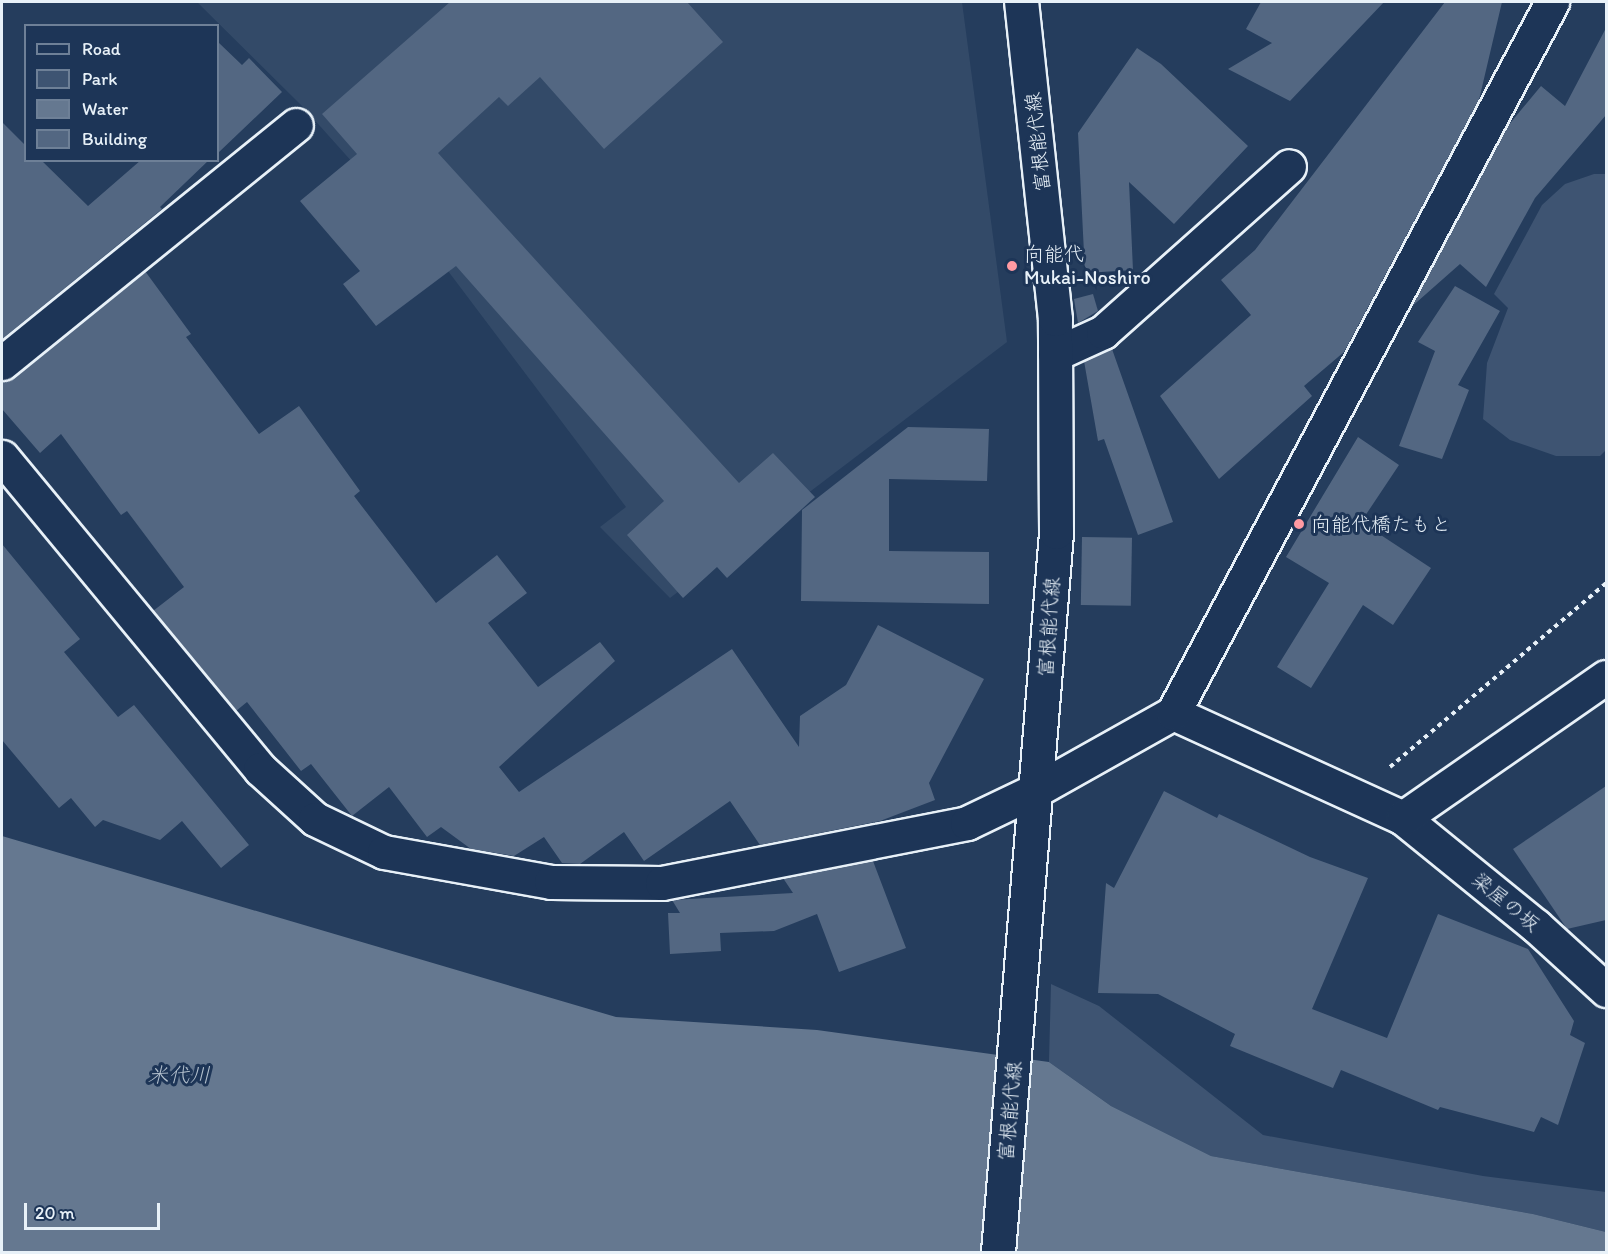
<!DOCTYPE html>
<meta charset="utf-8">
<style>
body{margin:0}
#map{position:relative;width:1608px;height:1254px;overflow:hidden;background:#253d5d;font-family:Itim,"Klee One",sans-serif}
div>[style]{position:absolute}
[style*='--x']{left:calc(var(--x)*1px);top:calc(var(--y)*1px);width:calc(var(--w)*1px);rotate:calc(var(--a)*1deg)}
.built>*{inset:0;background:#334a68}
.green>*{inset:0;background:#3e5472}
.water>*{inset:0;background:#657890}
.building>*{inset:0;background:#536782;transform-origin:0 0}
.path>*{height:4px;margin-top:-2px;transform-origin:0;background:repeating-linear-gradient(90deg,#e8f1f8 0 4.5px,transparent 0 9px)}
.roads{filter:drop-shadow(2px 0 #e8f1f8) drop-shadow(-2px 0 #e8f1f8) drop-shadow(0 2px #e8f1f8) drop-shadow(0 -2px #e8f1f8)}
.minor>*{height:33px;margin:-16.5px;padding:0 16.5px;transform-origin:16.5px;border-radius:16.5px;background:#1d3557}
.major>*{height:33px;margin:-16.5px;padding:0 16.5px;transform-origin:16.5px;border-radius:16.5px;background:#1d3557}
.dots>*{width:16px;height:16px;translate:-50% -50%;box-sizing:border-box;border:3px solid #1d3557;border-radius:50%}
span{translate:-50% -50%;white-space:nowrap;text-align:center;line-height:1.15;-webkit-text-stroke:6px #1d3557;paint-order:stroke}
.street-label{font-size:20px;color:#e8f1f8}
.poi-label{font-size:20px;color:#e8f1f8}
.left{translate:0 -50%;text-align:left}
.water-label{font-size:21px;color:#b4c1ce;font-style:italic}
.frame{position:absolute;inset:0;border:3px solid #e8f1f8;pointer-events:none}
.legend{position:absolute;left:24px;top:24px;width:195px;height:138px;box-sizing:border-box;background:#1d3557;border:2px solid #6e8097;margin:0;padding:8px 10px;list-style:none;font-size:18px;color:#e8f1f8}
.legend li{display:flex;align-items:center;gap:12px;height:30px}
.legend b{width:30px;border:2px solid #6e8097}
.scale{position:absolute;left:24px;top:1203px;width:136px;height:27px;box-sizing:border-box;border:3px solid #e8f1f8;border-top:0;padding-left:8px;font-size:18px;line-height:21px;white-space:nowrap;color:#e8f1f8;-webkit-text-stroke:4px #1d3557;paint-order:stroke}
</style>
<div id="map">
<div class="built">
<div style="clip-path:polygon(197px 2px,962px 2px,1007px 342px,670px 598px,600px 527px,626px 507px,439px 259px,302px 106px)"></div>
</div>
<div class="green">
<div style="clip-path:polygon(1594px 174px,1606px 174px,1606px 450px,1600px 456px,1556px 456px,1510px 440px,1483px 419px,1487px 363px,1508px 308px,1494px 294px,1542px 205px,1565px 184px)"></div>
<div style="clip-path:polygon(1051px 984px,1099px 1006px,1263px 1135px,1483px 1176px,1606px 1192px,1606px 1232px,1533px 1214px,1211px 1156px,1111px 1106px,1049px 1062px)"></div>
</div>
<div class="water">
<div style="clip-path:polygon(2px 836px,616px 1017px,817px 1030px,1049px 1062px,1111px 1106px,1211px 1156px,1533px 1214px,1606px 1232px,1606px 1252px,2px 1252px)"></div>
</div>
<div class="building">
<div style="clip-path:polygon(450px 2px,687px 2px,723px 42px,604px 149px,540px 77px,508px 106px,499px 97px,438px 153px,739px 483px,773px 453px,815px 497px,727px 578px,717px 567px,683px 598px,627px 535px,664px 501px,456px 266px,376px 326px,343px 284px,360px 271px,300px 201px,357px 154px,322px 114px)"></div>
<div style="clip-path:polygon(1261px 2px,1384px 2px,1290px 101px,1228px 69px,1272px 43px,1246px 29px)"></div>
<div style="clip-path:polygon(1445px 2px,1502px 2px,1479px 100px,1344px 352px,1304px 386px,1312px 396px,1219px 479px,1160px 396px,1251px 315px,1221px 280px,1255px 250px)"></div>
<div style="clip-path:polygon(1606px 28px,1606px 115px,1535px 198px,1486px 287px,1460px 264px,1409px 309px,1507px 127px,1541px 86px,1565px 106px)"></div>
<div style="clip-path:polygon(218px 42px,242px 65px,249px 58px,282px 92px,218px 153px)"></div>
<div style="clip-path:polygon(1137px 48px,1161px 64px,1248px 146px,1174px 224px,1129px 182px,1133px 270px,1085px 273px,1078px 133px)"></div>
<div style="clip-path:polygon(2px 122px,26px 146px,26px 160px,41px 160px,88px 206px,141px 160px,209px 160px,160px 207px,162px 209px,2px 339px)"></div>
<div style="clip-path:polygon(145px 271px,191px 334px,186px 337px,259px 434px,299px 406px,360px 491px,354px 496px,436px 603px,497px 555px,527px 593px,488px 623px,538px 687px,600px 642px,615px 661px,499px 767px,519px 792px,732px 649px,799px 747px,800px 716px,846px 685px,878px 625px,984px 679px,929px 783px,935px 800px,880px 821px,760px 845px,730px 801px,644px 861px,624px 832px,580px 864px,562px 863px,544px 837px,514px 856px,471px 849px,441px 827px,427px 837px,389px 787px,352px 816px,311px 764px,301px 771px,247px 702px,236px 711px,153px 611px,184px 587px,127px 511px,121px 515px,61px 434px,40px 453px,2px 409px,2px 381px,14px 378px)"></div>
<div style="clip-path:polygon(1455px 286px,1500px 311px,1458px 385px,1469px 390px,1442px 459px,1399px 446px,1435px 351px,1418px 342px)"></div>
<div style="clip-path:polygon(1093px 294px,1098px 311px,1078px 323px,1074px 299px)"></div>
<div style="clip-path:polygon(1112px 349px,1173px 522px,1138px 535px,1104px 439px,1098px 441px,1084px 361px)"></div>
<div style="clip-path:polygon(908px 427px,989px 429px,987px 481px,889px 479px,889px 551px,989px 552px,989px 604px,801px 601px,802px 510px)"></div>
<div style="clip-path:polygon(1358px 437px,1399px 465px,1361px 522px,1431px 568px,1393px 625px,1363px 605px,1311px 688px,1277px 667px,1329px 583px,1286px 557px)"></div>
<div style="left:1082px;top:537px;width:50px;height:68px;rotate:1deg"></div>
<div style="clip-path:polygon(2px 544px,80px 639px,64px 652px,118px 717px,134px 705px,249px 845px,221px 868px,182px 821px,160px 840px,103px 820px,95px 827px,71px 798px,59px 808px,2px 740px)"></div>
<div style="clip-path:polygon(1606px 786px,1606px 920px,1567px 929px,1513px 849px)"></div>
<div style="clip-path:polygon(1164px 791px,1217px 818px,1219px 814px,1310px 857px,1368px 878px,1312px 1009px,1387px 1038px,1438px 914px,1528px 949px,1574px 1021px,1570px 1035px,1585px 1043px,1558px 1125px,1541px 1117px,1534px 1132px,1440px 1107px,1438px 1110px,1341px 1070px,1333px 1088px,1230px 1046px,1235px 1034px,1158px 994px,1098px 993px,1106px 883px,1114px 888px)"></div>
<div style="clip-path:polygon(873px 861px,906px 948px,839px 972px,817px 914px,774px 931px,720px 933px,721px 951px,670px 954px,668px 913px,680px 913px,672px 900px,793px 893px,783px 878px)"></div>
</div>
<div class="path">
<div style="--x:1390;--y:767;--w:284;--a:-40.4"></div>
</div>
<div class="roads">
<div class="minor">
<div style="--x:1055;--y:354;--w:53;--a:-24.6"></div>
<div style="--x:1103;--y:332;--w:249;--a:-41.7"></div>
<div style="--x:2;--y:363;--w:378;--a:-39"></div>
<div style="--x:2;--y:457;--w:405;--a:50.4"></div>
<div style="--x:260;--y:769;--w:74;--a:42.3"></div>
<div style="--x:315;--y:819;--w:76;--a:25.6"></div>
<div style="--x:384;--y:852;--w:170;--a:10.2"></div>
<div style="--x:551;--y:882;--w:111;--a:0.5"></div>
<div style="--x:662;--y:883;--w:311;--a:-11.1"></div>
<div style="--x:967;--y:823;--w:76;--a:-25.6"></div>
<div style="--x:1036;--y:790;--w:157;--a:-29.3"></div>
<div style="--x:1173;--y:713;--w:253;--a:24.5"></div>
<div style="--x:1403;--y:818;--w:171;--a:39.1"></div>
<div style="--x:1536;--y:926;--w:95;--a:42.4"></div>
<div style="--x:1173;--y:713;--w:806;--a:-61.94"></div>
<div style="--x:1403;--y:818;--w:247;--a:-34.8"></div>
</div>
<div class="major">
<div style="--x:998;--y:1252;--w:722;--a:-85.39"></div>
<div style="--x:1056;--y:532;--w:213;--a:-90.3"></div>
<div style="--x:1055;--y:319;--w:319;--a:-96.1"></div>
</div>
</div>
<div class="dots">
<div style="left:1012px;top:266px;background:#ff9aa2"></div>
<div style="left:1299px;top:524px;background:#ff9aa2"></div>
</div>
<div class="street-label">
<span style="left:1038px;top:142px;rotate:-96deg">富根能代線</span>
<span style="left:1049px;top:627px;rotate:-86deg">富根能代線</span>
<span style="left:1506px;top:902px;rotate:39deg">梁屋の坂</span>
<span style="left:1010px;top:1111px;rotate:-85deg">富根能代線</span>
</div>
<div class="poi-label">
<span class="left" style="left:1024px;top:266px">向能代<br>Mukai-Noshiro</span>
<span class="left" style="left:1311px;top:524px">向能代橋たもと</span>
</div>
<div class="water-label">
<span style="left:179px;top:1075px">米代川</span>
</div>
<div class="frame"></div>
<ul class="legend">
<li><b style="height:8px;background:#1d3557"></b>Road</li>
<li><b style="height:16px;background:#3e5472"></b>Park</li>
<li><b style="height:16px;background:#657890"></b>Water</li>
<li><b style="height:16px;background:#536782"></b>Building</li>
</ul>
<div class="scale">20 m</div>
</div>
